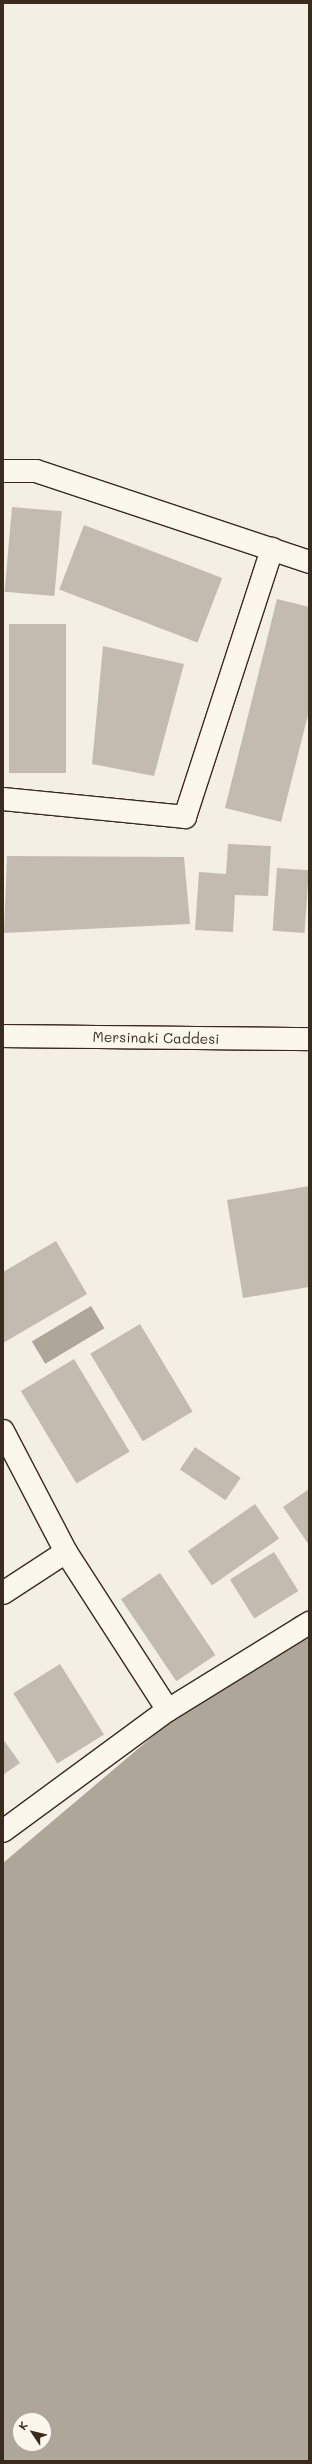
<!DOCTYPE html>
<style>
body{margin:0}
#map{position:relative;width:312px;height:2464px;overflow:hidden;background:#f3efe4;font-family:Mali,sans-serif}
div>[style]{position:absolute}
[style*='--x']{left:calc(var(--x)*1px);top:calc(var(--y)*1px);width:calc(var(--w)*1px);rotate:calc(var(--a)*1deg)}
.water>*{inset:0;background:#afa69a;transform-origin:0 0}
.building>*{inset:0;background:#c3bbb0;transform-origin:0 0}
.roads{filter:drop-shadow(1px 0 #3b2a1e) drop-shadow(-1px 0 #3b2a1e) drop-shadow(0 1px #3b2a1e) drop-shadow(0 -1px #3b2a1e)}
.minor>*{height:22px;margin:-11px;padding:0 11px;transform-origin:11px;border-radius:11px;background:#fbf7ec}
.tertiary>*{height:22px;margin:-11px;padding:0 11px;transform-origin:11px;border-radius:11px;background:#fbf7ec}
span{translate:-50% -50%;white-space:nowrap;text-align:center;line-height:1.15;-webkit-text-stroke:3.5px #fbf7ec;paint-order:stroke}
.street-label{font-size:14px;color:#3b2a1e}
.frame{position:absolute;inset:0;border:4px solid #3b2a1e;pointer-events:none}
.north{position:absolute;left:12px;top:2412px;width:40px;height:40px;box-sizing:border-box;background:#fbf7ec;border:1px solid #aea59a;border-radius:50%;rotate:305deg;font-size:11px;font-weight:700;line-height:16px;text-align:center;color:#3b2a1e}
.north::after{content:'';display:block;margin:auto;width:14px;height:18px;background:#3b2a1e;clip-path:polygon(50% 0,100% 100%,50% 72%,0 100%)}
</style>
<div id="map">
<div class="water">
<div style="left:91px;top:1306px;width:26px;height:69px;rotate:59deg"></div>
<div style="clip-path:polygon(evenodd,309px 1610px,309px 2461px,3px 2461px,3px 1863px,294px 1617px,309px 1610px,20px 2420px,44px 2420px,44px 2444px,20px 2444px,20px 2420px)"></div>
</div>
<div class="building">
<div style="left:12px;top:507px;width:50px;height:85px;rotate:5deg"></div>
<div style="left:84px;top:525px;width:148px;height:69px;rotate:21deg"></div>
<div style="clip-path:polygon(277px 599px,309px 607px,309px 711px,281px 822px,225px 808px)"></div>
<div style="left:9px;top:624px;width:57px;height:149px"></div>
<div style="clip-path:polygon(103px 646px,184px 664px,154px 776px,92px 764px)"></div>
<div style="clip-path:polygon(228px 844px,271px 846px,268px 896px,235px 895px,233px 932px,195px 930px,199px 872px,226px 874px)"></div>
<div style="clip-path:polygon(7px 856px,184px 857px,190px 924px,4px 933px)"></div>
<div style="left:277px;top:868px;width:32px;height:63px;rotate:4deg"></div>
<div style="clip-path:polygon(309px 1186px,309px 1287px,243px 1298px,227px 1200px)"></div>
<div style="clip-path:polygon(56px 1241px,87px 1294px,3px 1343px,3px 1272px)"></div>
<div style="left:140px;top:1324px;width:102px;height:58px;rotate:59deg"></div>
<div style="left:74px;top:1359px;width:108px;height:62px;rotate:59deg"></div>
<div style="left:195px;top:1447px;width:55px;height:27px;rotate:34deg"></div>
<div style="clip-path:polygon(309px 1489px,309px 1545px,283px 1507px)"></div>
<div style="left:255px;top:1504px;width:42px;height:82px;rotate:55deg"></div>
<div style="left:274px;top:1552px;width:46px;height:52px;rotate:58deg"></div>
<div style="left:160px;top:1573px;width:99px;height:47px;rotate:56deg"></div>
<div style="left:60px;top:1664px;width:83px;height:55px;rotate:58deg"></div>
<div style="clip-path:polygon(3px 1739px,20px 1763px,3px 1775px)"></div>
</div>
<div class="roads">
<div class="minor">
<div style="--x:3;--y:471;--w:33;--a:0"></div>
<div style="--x:36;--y:471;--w:288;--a:18.4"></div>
<div style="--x:3;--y:799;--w:183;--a:5.6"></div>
<div style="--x:185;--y:817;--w:282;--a:-72"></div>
<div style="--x:3;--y:1431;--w:136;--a:62.5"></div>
<div style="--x:66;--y:1552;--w:188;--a:57.2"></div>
<div style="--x:3;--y:1593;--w:75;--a:-33.1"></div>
<div style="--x:3;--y:1831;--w:205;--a:-36.3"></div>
<div style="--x:168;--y:1710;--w:166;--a:-31.7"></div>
</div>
<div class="tertiary">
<div style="--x:3;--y:1036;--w:306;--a:0.6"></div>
</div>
</div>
<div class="street-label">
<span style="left:156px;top:1038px;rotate:1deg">Mersinaki Caddesi</span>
</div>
<div class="frame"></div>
<div class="north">K</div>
</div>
